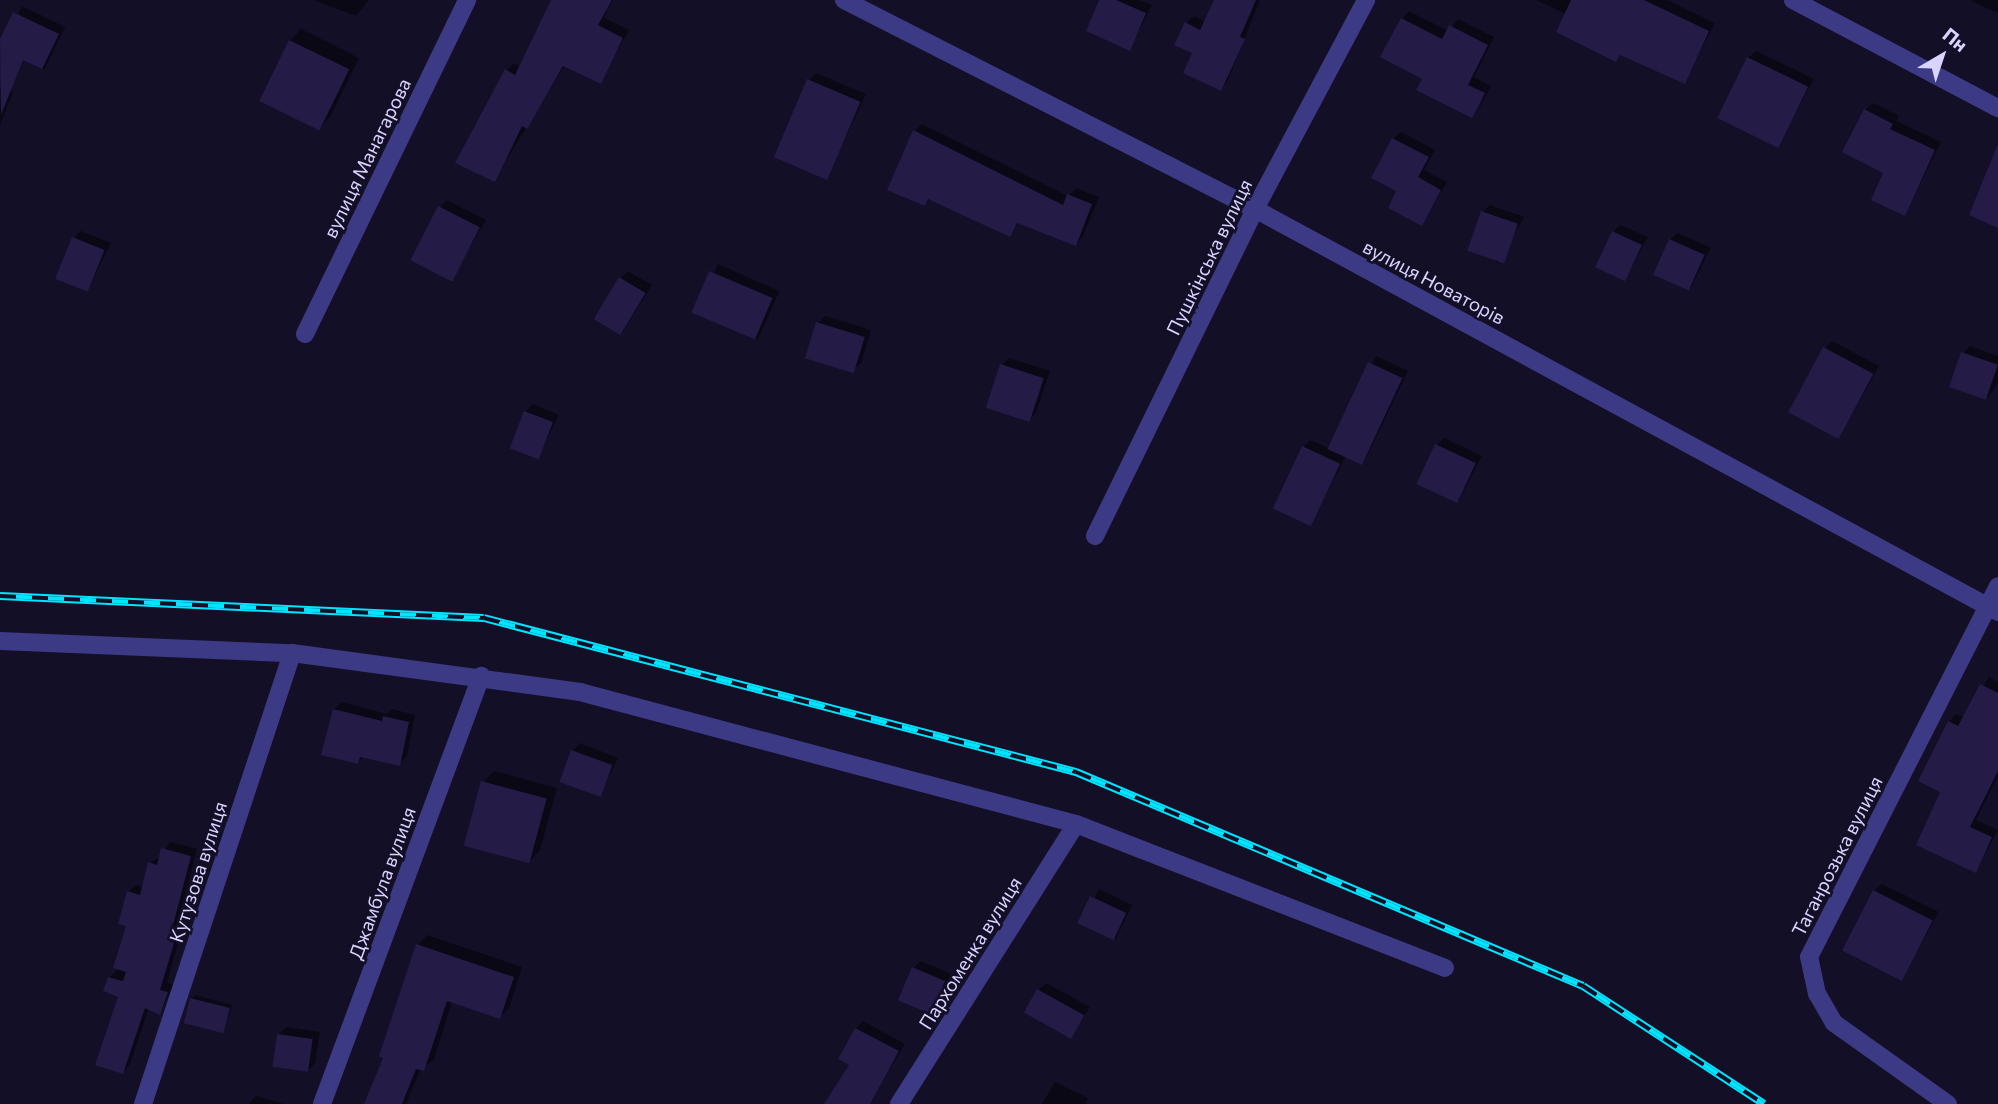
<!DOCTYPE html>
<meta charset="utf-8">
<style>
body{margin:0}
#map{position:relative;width:1998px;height:1104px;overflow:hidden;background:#130f26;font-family:Commissioner,sans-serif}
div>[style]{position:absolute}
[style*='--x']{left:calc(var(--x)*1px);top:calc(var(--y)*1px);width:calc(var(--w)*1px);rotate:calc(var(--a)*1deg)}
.shadow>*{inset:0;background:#0007;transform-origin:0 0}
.building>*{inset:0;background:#241b47;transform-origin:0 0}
.minor>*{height:18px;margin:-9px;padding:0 9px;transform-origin:9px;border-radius:9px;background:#3d3a85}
.rail>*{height:8px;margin-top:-4px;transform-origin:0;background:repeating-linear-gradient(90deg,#130f26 0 16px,#00e5ff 0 32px);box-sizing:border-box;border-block:2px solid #00e5ff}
span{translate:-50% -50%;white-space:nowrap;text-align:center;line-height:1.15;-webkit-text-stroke:5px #130f26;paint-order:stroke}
.street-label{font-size:19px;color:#d9d4ff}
.north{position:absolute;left:1907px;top:21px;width:70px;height:70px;-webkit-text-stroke:5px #130f26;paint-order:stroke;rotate:39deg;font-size:19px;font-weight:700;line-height:28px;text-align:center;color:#d9d4ff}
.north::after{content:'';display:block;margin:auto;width:24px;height:32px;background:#d9d4ff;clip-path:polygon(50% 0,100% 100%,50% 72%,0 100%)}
</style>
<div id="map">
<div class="shadow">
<div style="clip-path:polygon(313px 0,369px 0,356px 16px)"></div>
<div style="clip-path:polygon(553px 0,613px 0,604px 18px,629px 30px,600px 82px,565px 65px,494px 180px,458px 162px,507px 70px,514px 63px,521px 67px)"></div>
<div style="clip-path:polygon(1100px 0,1139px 0,1152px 5px,1130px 48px)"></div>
<div style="clip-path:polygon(1216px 0,1260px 0,1227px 82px,1220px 89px,1194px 52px,1186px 23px,1194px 16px,1206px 22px)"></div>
<div style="clip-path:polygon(1536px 0,1667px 0,1715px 23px,1684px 82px,1622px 54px,1616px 60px,1566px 14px)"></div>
<div style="clip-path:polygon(1998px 0,1998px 13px,1971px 1px,1972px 0)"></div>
<div style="left:22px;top:6px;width:48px;height:47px;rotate:26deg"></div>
<div style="clip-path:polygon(1409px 11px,1448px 31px,1458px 19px,1494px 37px,1474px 77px,1491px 86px,1479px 109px,1487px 85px,1472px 116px,1424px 78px,1402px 19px)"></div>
<div style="clip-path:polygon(301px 29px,359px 58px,330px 117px,319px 128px,290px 41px)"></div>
<div style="clip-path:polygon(1756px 51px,1814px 79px,1777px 145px,1748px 58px)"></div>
<div style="clip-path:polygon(816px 73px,866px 94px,827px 177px,809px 80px)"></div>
<div style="clip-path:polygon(0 87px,13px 92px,0 125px)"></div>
<div style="clip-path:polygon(1873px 103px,1899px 116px,1896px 121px,1941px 142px,1905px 214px,1885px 173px,1865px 110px)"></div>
<div style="clip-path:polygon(922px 124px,1068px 196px,1076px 188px,1099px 197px,1083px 236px,1076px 244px,1019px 222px,1009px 235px,930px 198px,925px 204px,915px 131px)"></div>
<div style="clip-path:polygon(1401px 132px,1435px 150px,1424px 170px,1447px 182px,1422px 224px,1399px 190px,1393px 139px)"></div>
<div style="clip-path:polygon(447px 200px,486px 220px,451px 279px,440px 207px)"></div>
<div style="clip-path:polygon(1490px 205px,1524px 217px,1497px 264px,1483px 212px)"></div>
<div style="clip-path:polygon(1620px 225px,1648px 237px,1625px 278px,1613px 232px)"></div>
<div style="clip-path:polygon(81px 231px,111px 243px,87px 290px,74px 238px)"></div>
<div style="clip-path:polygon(1678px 233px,1711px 248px,1690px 289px,1670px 240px)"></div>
<div style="left:718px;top:264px;width:67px;height:53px;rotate:24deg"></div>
<div style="clip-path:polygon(628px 271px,652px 285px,622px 333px,620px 278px)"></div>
<div style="clip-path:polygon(825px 316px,871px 330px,861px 363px,853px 370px,818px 323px)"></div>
<div style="clip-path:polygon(1832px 341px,1879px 366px,1839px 437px,1825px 348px)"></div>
<div style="clip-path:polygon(1970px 346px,1998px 356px,1998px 383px,1988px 398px,1963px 353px)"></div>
<div style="clip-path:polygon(1376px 356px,1408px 371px,1367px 456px,1360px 463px,1346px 456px,1310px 524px,1303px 447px,1311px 440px,1328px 448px)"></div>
<div style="clip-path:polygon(1009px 358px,1050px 371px,1036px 412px,1029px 420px,1002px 365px)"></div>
<div style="clip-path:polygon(533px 404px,559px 415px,538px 457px,525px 412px)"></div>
<div style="clip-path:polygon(1444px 438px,1482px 456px,1459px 500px,1437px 445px)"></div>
<div style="clip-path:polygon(1989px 677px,1998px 682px,1998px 776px,1976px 820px,1998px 830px,1976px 870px,1942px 791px,1949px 722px,1956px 714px,1964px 718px)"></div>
<div style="clip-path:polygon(342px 702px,387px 714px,392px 709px,415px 715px,407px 756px,399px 764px,364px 756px,358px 762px,334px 709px)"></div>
<div style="clip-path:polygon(580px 743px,618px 758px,599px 796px,573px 751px)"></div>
<div style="clip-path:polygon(494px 771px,557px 788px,540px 850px,529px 862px,483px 782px)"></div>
<div style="clip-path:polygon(170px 842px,197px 849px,175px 934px,180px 936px,167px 983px,174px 985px,160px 1013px,149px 1008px,130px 1064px,123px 1072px,120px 996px,109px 978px,119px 968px,128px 925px,128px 892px,136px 885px,143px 887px,149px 863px,161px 857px)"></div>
<div style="clip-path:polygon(1882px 884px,1939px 912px,1902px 978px,1874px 891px)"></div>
<div style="left:1099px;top:889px;width:37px;height:38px;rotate:26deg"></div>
<div style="clip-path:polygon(427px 935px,522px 967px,509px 1008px,499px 1017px,452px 1001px,434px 1060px,421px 1068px,406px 1104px,366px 1104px,386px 1057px,418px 945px)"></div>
<div style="clip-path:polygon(921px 961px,951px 974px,930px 1012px,913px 968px)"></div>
<div style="clip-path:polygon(1046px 983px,1090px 1007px,1071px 1036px,1038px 990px)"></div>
<div style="clip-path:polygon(195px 995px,232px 1005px,223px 1032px,192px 999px)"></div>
<div style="clip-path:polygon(863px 1021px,905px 1044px,868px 1104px,827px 1104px,852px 1064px,856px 1029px)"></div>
<div style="clip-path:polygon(286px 1027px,320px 1032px,315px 1063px,308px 1071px,279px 1034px)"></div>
<div style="clip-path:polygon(1055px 1082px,1088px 1098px,1085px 1104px,1042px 1104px)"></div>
<div style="clip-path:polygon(256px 1096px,284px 1104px,249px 1104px)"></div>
</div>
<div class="building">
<div style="clip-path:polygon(551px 0,612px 0,598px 25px,623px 38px,601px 84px,563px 66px,527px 129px,522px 126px,495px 182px,455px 163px,505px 69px,515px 75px)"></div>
<div style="clip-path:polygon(1099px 0,1116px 0,1146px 13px,1130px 51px,1086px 31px)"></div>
<div style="clip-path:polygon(1214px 0,1256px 0,1240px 37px,1245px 39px,1221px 91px,1183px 73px,1192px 53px,1174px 45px,1185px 22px,1200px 30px)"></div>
<div style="clip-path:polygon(1571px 0,1644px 0,1709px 31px,1685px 84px,1620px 55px,1616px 62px,1556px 32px)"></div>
<div style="clip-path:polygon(13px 12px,59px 34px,42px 69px,23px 60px,1px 115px,0 39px)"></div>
<div style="clip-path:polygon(1401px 18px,1442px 39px,1449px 25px,1488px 45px,1468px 85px,1485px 93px,1472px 118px,1416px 90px,1422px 79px,1380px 57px)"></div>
<div style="left:289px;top:40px;width:67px;height:68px;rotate:26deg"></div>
<div style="left:1747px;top:57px;width:68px;height:68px;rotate:26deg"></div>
<div style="left:807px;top:79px;width:58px;height:85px;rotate:23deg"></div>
<div style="clip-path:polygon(1864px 109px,1893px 124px,1890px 129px,1935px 150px,1905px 216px,1871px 200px,1883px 173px,1842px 152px)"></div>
<div style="clip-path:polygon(913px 130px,1063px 205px,1067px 194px,1092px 204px,1076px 246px,1017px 223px,1010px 237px,928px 199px,925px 206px,887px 190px)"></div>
<div style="clip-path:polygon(1392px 138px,1429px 157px,1418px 177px,1441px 190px,1422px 226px,1388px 208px,1396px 191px,1371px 178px)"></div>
<div style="clip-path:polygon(1997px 146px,1998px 146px,1998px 228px,1969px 215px)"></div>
<div style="left:438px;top:206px;width:47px;height:61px;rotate:27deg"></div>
<div style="left:1481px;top:211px;width:39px;height:42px;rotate:19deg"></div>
<div style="left:1612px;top:231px;width:33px;height:40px;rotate:25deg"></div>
<div style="left:72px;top:237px;width:35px;height:45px;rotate:22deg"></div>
<div style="left:1669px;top:239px;width:39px;height:39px;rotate:24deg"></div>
<div style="left:709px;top:271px;width:69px;height:45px;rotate:23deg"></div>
<div style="left:619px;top:277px;width:31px;height:49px;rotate:31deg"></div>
<div style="left:816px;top:322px;width:51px;height:38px;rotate:17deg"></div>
<div style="left:1823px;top:347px;width:57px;height:74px;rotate:28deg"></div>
<div style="left:1961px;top:352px;width:39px;height:37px;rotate:19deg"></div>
<div style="left:1368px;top:362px;width:38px;height:96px;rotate:25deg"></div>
<div style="left:1000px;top:364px;width:46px;height:46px;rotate:18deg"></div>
<div style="left:524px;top:411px;width:31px;height:40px;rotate:21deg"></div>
<div style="left:1435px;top:444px;width:45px;height:44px;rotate:25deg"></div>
<div style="left:1302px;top:446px;width:42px;height:69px;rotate:25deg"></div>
<div style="clip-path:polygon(1980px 684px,1998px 693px,1998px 771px,1970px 827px,1992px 837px,1976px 873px,1916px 845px,1940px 792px,1918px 781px,1948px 721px,1958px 726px)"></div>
<div style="clip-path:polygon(333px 709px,382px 721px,383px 716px,409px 722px,400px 766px,360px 757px,358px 764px,321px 755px)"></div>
<div style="left:571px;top:750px;width:44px;height:34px;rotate:20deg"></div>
<div style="left:481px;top:781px;width:68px;height:67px;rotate:15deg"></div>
<div style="clip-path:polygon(161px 848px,191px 856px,169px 941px,174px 943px,160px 990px,168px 992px,160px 1015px,145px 1008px,123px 1074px,95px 1065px,118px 997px,103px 991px,108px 977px,123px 981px,126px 972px,113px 968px,126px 926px,118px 924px,127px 891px,140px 895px,148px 862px,157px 865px)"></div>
<div style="left:1873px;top:890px;width:67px;height:68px;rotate:27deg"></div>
<div style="left:1090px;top:896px;width:40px;height:30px;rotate:25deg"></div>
<div style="clip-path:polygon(416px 944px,514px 977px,500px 1019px,447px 1001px,424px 1071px,416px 1069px,402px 1104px,364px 1104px,383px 1058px,379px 1056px)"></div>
<div style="left:912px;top:967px;width:36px;height:36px;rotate:23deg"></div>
<div style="left:1037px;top:989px;width:54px;height:27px;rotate:29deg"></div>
<div style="left:190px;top:998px;width:41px;height:26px;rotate:14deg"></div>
<div style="clip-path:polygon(855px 1028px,899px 1051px,870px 1104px,824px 1104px,849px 1065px,838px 1059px)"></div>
<div style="left:277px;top:1034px;width:36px;height:33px;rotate:8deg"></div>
</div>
<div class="minor">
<div style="--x:844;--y:0;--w:461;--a:27"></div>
<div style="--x:1255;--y:209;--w:845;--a:28.48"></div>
<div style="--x:1793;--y:0;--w:232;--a:27.8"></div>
<div style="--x:305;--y:334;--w:371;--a:-64.1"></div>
<div style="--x:1095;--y:536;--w:364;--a:-63.9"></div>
<div style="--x:1255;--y:209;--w:237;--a:-62"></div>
<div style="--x:0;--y:641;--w:292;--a:2.4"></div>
<div style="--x:292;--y:653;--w:291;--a:7.7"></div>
<div style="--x:580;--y:692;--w:513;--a:14.9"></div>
<div style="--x:1076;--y:824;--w:396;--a:21.3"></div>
<div style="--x:143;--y:1104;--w:475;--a:-71.7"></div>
<div style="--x:322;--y:1104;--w:457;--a:-69.6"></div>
<div style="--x:899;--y:1104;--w:331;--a:-57.7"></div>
<div style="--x:1948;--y:1104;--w:140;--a:-144.6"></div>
<div style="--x:1834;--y:1023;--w:34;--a:-120"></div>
<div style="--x:1817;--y:994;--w:38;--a:-102"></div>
<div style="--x:1809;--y:957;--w:416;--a:-63"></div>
</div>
<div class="rail">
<div style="--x:0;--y:596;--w:484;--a:2.6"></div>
<div style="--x:484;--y:618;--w:612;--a:14.58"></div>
<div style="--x:1076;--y:772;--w:550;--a:22.88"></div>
<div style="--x:1583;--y:986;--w:216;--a:33.1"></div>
</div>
<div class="street-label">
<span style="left:367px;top:158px;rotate:-64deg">вулиця Манагарова</span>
<span style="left:1209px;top:257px;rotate:-64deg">Пушкінська вулиця</span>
<span style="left:1434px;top:282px;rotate:28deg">вулиця Новаторів</span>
<span style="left:1837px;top:856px;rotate:-63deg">Таганрозька вулиця</span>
<span style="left:198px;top:872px;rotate:-72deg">Кутузова вулиця</span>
<span style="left:382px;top:883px;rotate:-70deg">Джамбула вулиця</span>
<span style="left:970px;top:953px;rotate:-58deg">Пархоменка вулиця</span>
</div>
<div class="north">Пн</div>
</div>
